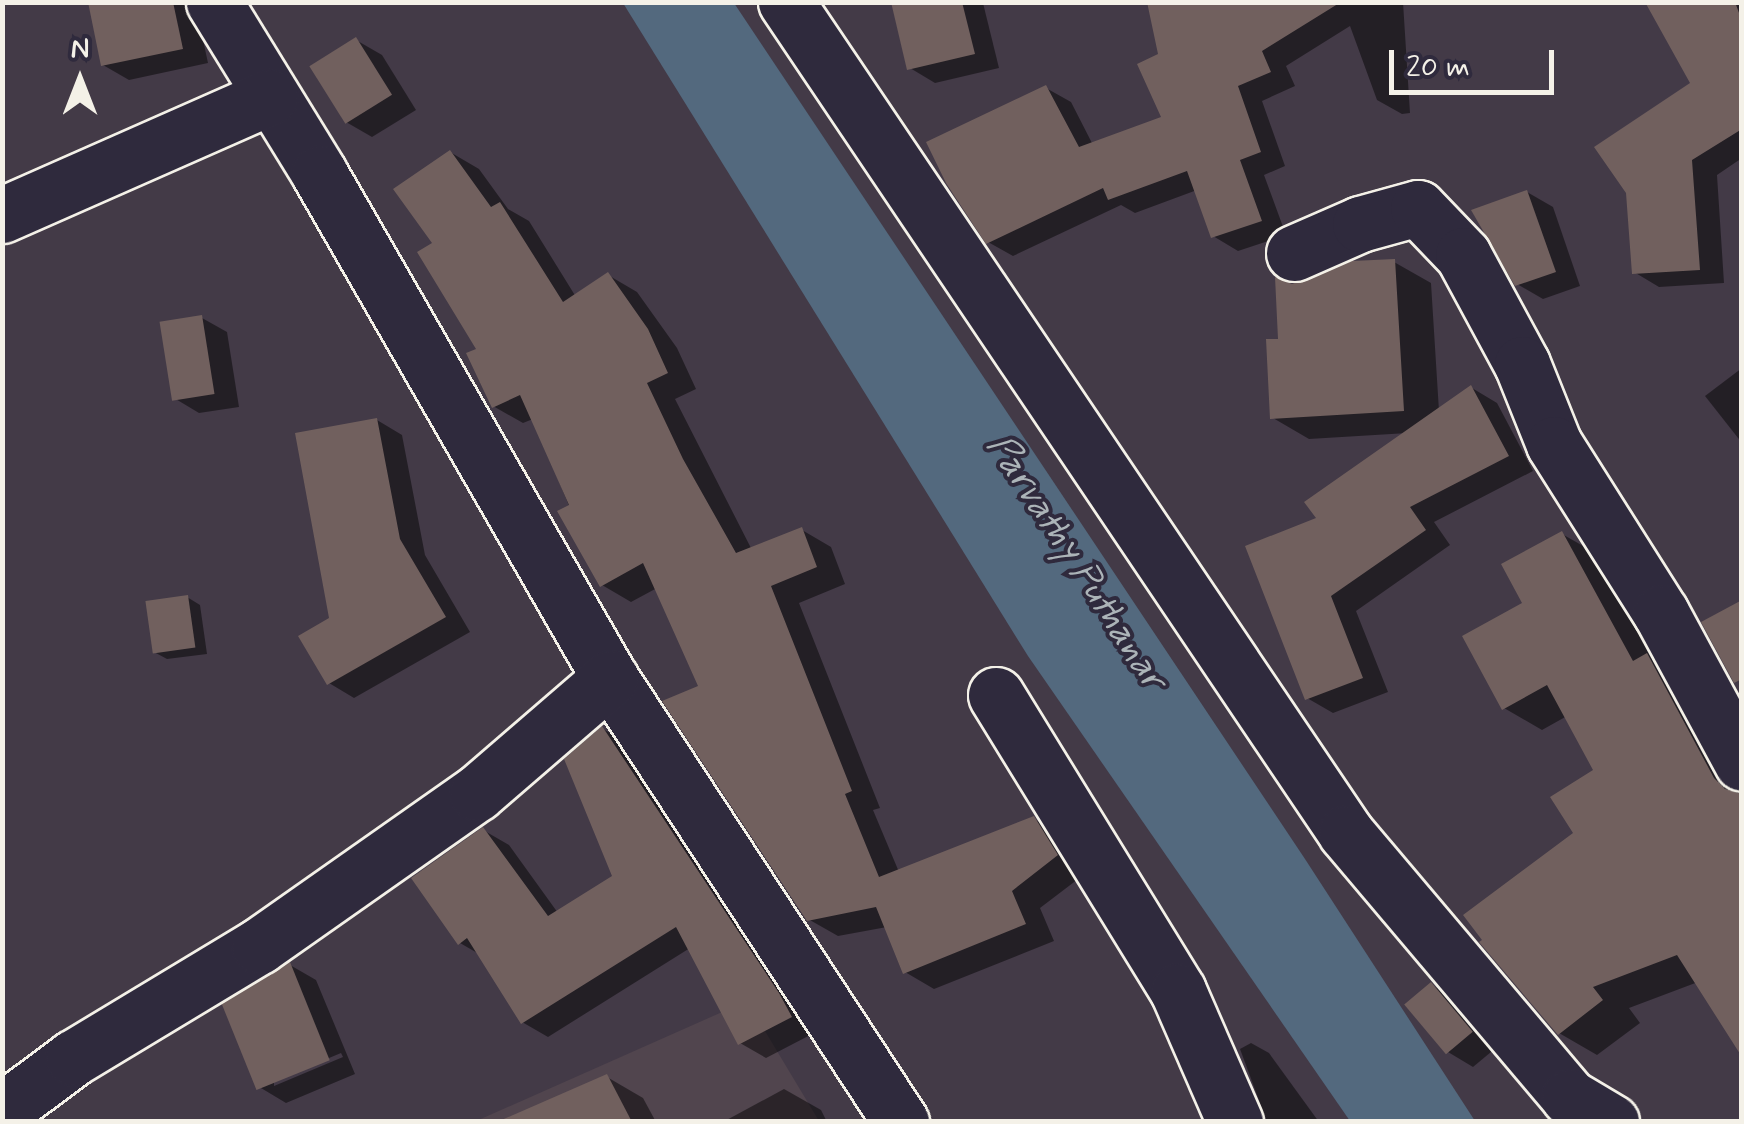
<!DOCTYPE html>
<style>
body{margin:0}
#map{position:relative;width:1744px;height:1124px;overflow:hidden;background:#433a47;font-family:Mynerve,sans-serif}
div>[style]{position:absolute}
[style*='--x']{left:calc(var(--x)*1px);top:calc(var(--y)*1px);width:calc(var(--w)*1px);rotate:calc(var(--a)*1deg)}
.built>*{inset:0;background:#51454e}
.water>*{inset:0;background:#53697e}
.shadow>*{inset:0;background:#0007}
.building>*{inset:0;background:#71605e;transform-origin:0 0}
.roads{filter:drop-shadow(2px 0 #f4f1e8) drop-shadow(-2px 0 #f4f1e8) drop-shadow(0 2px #f4f1e8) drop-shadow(0 -2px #f4f1e8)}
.street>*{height:55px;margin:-27.5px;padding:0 27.5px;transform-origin:27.5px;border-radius:27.5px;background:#2f2a3d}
span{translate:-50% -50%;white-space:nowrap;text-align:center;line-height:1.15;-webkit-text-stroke:8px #2f2a3d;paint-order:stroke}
.water-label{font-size:38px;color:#acb4b8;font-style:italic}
.frame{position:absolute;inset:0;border:5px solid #f4f1e8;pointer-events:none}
.north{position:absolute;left:30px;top:30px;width:100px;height:100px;-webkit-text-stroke:8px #2f2a3d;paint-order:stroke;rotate:0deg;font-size:28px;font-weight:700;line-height:40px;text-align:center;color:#f4f1e8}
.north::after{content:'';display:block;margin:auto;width:35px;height:45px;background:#f4f1e8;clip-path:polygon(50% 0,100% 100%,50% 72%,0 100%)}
.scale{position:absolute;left:1389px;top:50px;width:165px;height:45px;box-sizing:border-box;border:5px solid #f4f1e8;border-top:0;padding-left:12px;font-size:30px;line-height:35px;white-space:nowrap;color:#f4f1e8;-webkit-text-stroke:8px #2f2a3d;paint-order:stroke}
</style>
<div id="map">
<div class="built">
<div style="clip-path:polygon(747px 1001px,819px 1121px,474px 1122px)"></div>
</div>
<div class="water">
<div style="clip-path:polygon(623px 3px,734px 3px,1305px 859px,1475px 1121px,1350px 1121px,1028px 656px)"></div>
</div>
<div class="shadow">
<div style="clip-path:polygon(90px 2px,195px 2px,208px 63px,129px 80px,103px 65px)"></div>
<div style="clip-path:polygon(894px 2px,983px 3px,999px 68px,935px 83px,910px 68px)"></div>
<div style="clip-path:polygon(1150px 2px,1403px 2px,1410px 113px,1402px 114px,1377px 100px,1350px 26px,1286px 66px,1295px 86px,1262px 101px,1285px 166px,1264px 175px,1286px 235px,1238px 251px,1213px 236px,1197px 190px,1135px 213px,1121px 205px,1013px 256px,988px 242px,1046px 88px,1071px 102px,1093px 145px,1164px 118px,1161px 56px)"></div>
<div style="clip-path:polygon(1648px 2px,1742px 2px,1742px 158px,1717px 175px,1724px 283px,1659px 287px,1634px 272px,1693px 84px)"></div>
<div style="clip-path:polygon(356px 40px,382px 55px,416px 110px,372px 137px,346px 122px)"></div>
<div style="clip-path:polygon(450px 152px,479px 169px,508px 209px,529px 221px,576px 297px,608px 275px,637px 292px,677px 348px,696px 389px,675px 399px,752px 550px,802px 530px,831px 547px,845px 584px,799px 603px,880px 808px,873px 810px,899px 872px,1034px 819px,1063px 836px,1086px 873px,1040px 908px,1054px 941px,934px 989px,905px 972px,887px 927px,838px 936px,808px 919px,657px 588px,631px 602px,602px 585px,533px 419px,523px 423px,493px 406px,480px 350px,435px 244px)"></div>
<div style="clip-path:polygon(1527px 192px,1553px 207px,1580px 286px,1543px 299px,1517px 284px)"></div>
<div style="clip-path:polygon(1394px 262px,1431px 283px,1439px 411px,1472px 388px,1497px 403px,1533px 471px,1434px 522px,1450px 545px,1356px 611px,1388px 692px,1333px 713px,1307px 698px,1320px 520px,1408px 433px,1309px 439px,1273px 418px,1280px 341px,1289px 286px)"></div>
<div style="clip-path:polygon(202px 318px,227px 332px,239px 407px,199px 413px,174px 398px)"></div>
<div style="clip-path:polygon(1742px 368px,1742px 443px,1705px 396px)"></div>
<div style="clip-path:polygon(377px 420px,402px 435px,425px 555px,470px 632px,354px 698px,329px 683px,332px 619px)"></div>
<div style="clip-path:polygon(1562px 534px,1599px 555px,1742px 777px,1742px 1051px,1698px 982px,1629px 1008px,1640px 1023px,1597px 1055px,1559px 1033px,1576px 833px,1597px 770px,1567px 716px,1542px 730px,1504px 708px,1526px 604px)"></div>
<div style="clip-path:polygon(187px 597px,200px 605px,207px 654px,167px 659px,154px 652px)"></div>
<div style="clip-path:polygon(603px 729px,628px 744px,816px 1032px,766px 1058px,740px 1043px,690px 948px,548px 1037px,522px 1022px,479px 954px,460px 943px,483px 830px,509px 845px,558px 913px,615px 877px)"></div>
<div style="clip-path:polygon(evenodd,290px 965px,316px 980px,355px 1074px,286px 1103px,261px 1088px,290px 965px,341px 1053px,343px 1057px,274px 1086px,274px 1081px,341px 1053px)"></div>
<div style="clip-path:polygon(1432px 985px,1457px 1000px,1497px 1047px,1473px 1067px,1448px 1052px)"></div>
<div style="clip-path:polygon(1251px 1043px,1269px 1053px,1319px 1122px,1267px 1122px,1240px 1049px)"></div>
<div style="clip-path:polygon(607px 1077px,643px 1098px,656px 1122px,503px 1122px)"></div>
<div style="clip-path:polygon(784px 1089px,821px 1110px,827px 1122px,723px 1122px)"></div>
</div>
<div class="building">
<div style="clip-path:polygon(88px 2px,173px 2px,183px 49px,101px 66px)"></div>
<div style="clip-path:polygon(891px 2px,962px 2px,975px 54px,907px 70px)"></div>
<div style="clip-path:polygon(1147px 2px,1341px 2px,1262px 51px,1271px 72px,1238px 86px,1261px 152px,1240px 160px,1262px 221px,1211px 238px,1187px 171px,1108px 200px,1103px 188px,986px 244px,946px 183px,926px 142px,1046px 85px,1079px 147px,1161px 117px,1137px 64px,1158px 54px)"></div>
<div style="clip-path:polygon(1645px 2px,1735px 2px,1742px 21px,1742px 129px,1692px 160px,1700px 270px,1632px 274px,1626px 193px,1594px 147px,1690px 83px)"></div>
<div style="left:356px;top:37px;width:68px;height:55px;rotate:58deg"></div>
<div style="clip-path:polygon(450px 150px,491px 207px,500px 202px,563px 302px,608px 272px,648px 329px,668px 373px,647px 383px,683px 459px,736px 553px,802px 527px,817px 567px,771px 586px,852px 791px,845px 794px,879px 877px,1034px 816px,1058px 855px,1012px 891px,1026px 924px,903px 974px,876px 907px,807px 921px,662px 701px,698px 686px,643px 563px,600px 587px,557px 511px,569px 505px,520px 395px,492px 408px,466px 353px,476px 349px,417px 252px,432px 243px,393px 189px)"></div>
<div style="clip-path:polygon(1527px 190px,1556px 272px,1515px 286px,1471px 210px)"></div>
<div style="clip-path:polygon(1395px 259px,1404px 411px,1270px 419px,1266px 339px,1278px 339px,1275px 277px,1292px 284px,1352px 261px)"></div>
<div style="left:202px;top:315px;width:80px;height:43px;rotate:81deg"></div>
<div style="clip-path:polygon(1471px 385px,1509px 456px,1410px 507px,1426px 530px,1331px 596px,1363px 678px,1305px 700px,1245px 546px,1316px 518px,1304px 502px)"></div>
<div style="clip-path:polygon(377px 418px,400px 539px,446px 617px,327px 685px,298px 636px,329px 618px,295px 433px)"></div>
<div style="clip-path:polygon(1562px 531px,1633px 661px,1647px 653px,1714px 778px,1725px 789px,1742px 794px,1742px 1057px,1677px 955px,1593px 987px,1603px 1000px,1558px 1035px,1479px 942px,1482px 940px,1463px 915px,1573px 833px,1550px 797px,1593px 770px,1547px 685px,1502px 710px,1462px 636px,1522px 603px,1501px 564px)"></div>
<div style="left:188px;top:595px;width:53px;height:43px;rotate:82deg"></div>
<div style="clip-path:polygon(1742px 600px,1742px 679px,1734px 683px,1701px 622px)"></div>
<div style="clip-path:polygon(602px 726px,779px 993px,792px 1017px,738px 1045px,676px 927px,521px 1024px,467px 938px,458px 945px,411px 878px,483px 827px,548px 916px,612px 876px,564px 759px)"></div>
<div style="left:290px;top:962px;width:106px;height:79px;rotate:68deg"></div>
<div style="left:1431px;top:982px;width:65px;height:35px;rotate:50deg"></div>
<div style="clip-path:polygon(607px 1074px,632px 1122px,497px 1122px)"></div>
</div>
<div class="roads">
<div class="street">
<div style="--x:214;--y:2;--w:201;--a:58.4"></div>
<div style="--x:319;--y:173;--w:583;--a:60.05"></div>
<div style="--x:610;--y:678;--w:531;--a:56.76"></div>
<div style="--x:786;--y:2;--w:1002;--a:56.02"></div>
<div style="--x:1346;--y:833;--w:346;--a:49.8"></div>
<div style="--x:1569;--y:1097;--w:49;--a:30.8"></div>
<div style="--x:2;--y:215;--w:293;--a:-23.8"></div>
<div style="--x:1294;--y:253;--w:72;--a:-23.7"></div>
<div style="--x:1360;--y:224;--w:60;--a:-15.4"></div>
<div style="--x:1418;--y:208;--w:65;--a:46.2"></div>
<div style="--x:1463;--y:255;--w:124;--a:61.6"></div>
<div style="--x:1522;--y:364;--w:86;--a:68.2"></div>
<div style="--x:1554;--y:444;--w:200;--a:57.7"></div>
<div style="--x:1661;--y:613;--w:170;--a:61.6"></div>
<div style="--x:996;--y:695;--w:347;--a:58.4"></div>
<div style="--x:1178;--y:991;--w:143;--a:66.5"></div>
<div style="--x:2;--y:1111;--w:89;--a:-36.7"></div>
<div style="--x:73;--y:1058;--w:217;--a:-31.1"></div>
<div style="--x:259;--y:946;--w:266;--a:-35.1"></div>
<div style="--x:477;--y:793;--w:176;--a:-40.8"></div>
</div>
</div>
<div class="water-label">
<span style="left:1076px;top:562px;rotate:57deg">Parvathy Puthanar</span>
</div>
<div class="frame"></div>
<div class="north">N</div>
<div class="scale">20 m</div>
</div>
